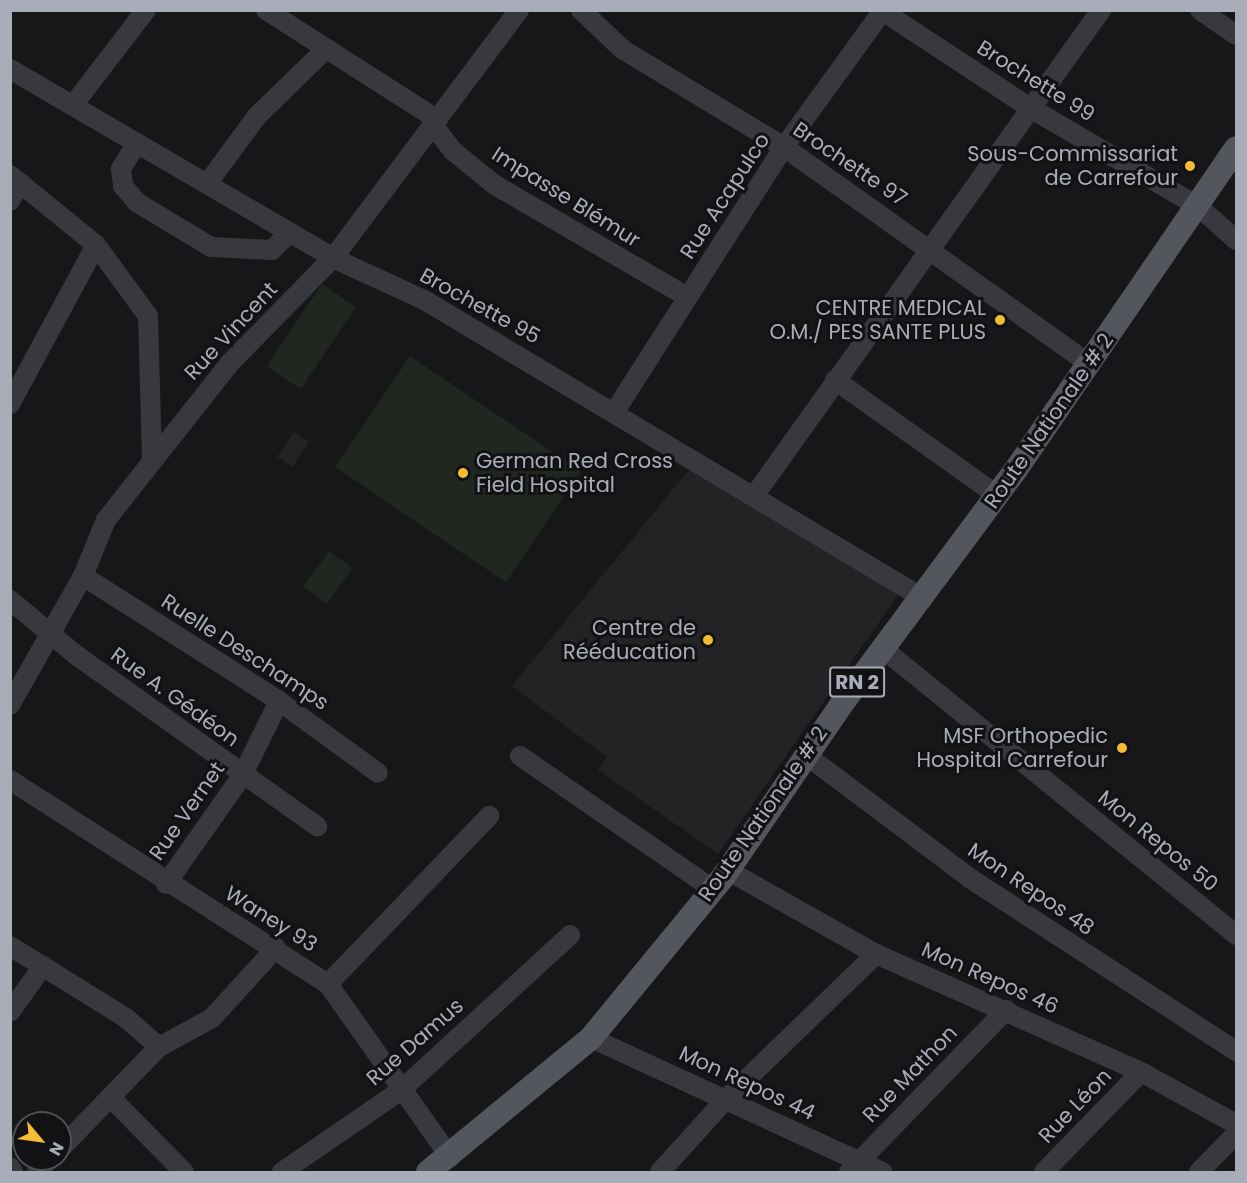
<!DOCTYPE html>
<meta charset="utf-8">
<style>
body{margin:0}
#map{position:relative;width:1247px;height:1183px;overflow:hidden;background:#171719;font-family:Poppins,sans-serif}
div>[style]{position:absolute}
[style*='--x']{left:calc(var(--x)*1px);top:calc(var(--y)*1px);width:calc(var(--w)*1px);rotate:calc(var(--a)*1deg)}
.built>*{inset:0;background:#232326;transform-origin:0 0}
.green>*{inset:0;background:#1f2720;transform-origin:0 0}
.minor>*{height:20px;margin:-10px;padding:0 10px;transform-origin:10px;border-radius:10px;background:#38393e}
.major>*{height:24px;margin:-12px;padding:0 12px;transform-origin:12px;border-radius:12px;background:#54565d}
.dots>*{width:16px;height:16px;translate:-50% -50%;box-sizing:border-box;border:3px solid #121214;border-radius:50%}
span{translate:-50% -50%;white-space:nowrap;text-align:center;line-height:1.15;-webkit-text-stroke:6px #121214;paint-order:stroke}
.shield-label span{padding:2px 4px;background:#121214;border:2px solid;border-radius:4px;-webkit-text-stroke-width:0}
.shield-label{font-size:20px;color:#a9adb9;font-weight:700}
.street-label{font-size:21px;color:#a9adb9}
.poi-label{font-size:21px;color:#a9adb9}
.right{translate:-100% -50%;text-align:right}
.left{translate:0 -50%;text-align:left}
.frame{position:absolute;inset:0;border:12px solid #a9adb9;pointer-events:none}
.north{position:absolute;left:12px;top:1111px;width:60px;height:60px;box-sizing:border-box;background:#121214;border:2px solid #4e5056;border-radius:50%;rotate:119deg;font-size:16px;font-weight:700;line-height:24px;text-align:center;color:#a9adb9}
.north::after{content:'';display:block;margin:auto;width:21px;height:27px;background:#f5bb33;clip-path:polygon(50% 0,100% 100%,50% 72%,0 100%)}
</style>
<div id="map">
<div class="built">
<div style="left:294px;top:432px;width:18px;height:30px;rotate:34deg"></div>
<div style="clip-path:polygon(692px 466px,898px 595px,718px 854px,598px 770px,607px 757px,512px 686px)"></div>
</div>
<div class="green">
<div style="left:322px;top:284px;width:41px;height:99px;rotate:34deg"></div>
<div style="left:410px;top:356px;width:206px;height:134px;rotate:34deg"></div>
<div style="left:329px;top:551px;width:29px;height:44px;rotate:36deg"></div>
</div>
<div class="minor">
<div style="--x:266;--y:10;--w:204;--a:32.6"></div>
<div style="--x:581;--y:10;--w:57;--a:43.6"></div>
<div style="--x:622;--y:49;--w:189;--a:31.2"></div>
<div style="--x:784;--y:147;--w:374;--a:35.4"></div>
<div style="--x:881;--y:10;--w:181;--a:33.3"></div>
<div style="--x:1032;--y:109;--w:194;--a:30.4"></div>
<div style="--x:1199;--y:207;--w:50;--a:41.7"></div>
<div style="--x:1200;--y:10;--w:44;--a:34.8"></div>
<div style="--x:10;--y:69;--w:374;--a:30.3"></div>
<div style="--x:333;--y:258;--w:102;--a:24.8"></div>
<div style="--x:426;--y:301;--w:577;--a:30.88"></div>
<div style="--x:73;--y:105;--w:120;--a:-52.5"></div>
<div style="--x:432;--y:124;--w:34;--a:52"></div>
<div style="--x:453;--y:151;--w:54;--a:39"></div>
<div style="--x:495;--y:185;--w:221;--a:30.2"></div>
<div style="--x:137;--y:143;--w:31;--a:122"></div>
<div style="--x:121;--y:169;--w:17;--a:83"></div>
<div style="--x:123;--y:186;--w:23;--a:49"></div>
<div style="--x:138;--y:203;--w:85;--a:31.1"></div>
<div style="--x:211;--y:247;--w:61;--a:2.8"></div>
<div style="--x:272;--y:250;--w:25;--a:-45"></div>
<div style="--x:10;--y:175;--w:111;--a:39.1"></div>
<div style="--x:96;--y:245;--w:88;--a:53.8"></div>
<div style="--x:148;--y:316;--w:142;--a:88.4"></div>
<div style="--x:207;--y:184;--w:84;--a:-53.7"></div>
<div style="--x:257;--y:116;--w:96;--a:-44.2"></div>
<div style="--x:10;--y:201;--w:21;--a:-61"></div>
<div style="--x:835;--y:380;--w:199;--a:35.4"></div>
<div style="--x:10;--y:404;--w:181;--a:-61.6"></div>
<div style="--x:615;--y:411;--w:313;--a:-57.4"></div>
<div style="--x:784;--y:147;--w:169;--a:-54.1"></div>
<div style="--x:754;--y:496;--w:597;--a:-54.47"></div>
<div style="--x:83;--y:576;--w:232;--a:32.5"></div>
<div style="--x:279;--y:701;--w:122;--a:36"></div>
<div style="--x:10;--y:600;--w:86;--a:39.8"></div>
<div style="--x:76;--y:655;--w:296;--a:35.4"></div>
<div style="--x:882;--y:648;--w:456;--a:39"></div>
<div style="--x:10;--y:705;--w:148;--a:-60.5"></div>
<div style="--x:83;--y:576;--w:61;--a:-67.7"></div>
<div style="--x:106;--y:520;--w:200;--a:-51.7"></div>
<div style="--x:230;--y:363;--w:147;--a:-45.6"></div>
<div style="--x:333;--y:258;--w:310;--a:-53.1"></div>
<div style="--x:806;--y:755;--w:206;--a:36.9"></div>
<div style="--x:971;--y:879;--w:316;--a:33"></div>
<div style="--x:520;--y:756;--w:234;--a:34.6"></div>
<div style="--x:10;--y:780;--w:378;--a:32.7"></div>
<div style="--x:328;--y:984;--w:212;--a:54.8"></div>
<div style="--x:727;--y:870;--w:171;--a:29.4"></div>
<div style="--x:876;--y:954;--w:290;--a:24"></div>
<div style="--x:1141;--y:1072;--w:108;--a:28.7"></div>
<div style="--x:166;--y:884;--w:132;--a:-54.9"></div>
<div style="--x:242;--y:776;--w:84;--a:-63.7"></div>
<div style="--x:10;--y:946;--w:137;--a:31.8"></div>
<div style="--x:126;--y:1018;--w:44;--a:41.3"></div>
<div style="--x:328;--y:984;--w:233;--a:-46.2"></div>
<div style="--x:10;--y:1012;--w:57;--a:-54.3"></div>
<div style="--x:591;--y:1038;--w:321;--a:24.7"></div>
<div style="--x:110;--y:1097;--w:105;--a:45.4"></div>
<div style="--x:60;--y:1149;--w:142;--a:-45.9"></div>
<div style="--x:159;--y:1047;--w:60;--a:-28.7"></div>
<div style="--x:212;--y:1018;--w:95;--a:-47.6"></div>
<div style="--x:10;--y:1167;--w:6;--a:59"></div>
<div style="--x:37;--y:1172;--w:18;--a:-45"></div>
<div style="--x:282;--y:1172;--w:143;--a:-34.5"></div>
<div style="--x:400;--y:1091;--w:231;--a:-42.5"></div>
<div style="--x:660;--y:1172;--w:98;--a:-47.9"></div>
<div style="--x:726;--y:1099;--w:209;--a:-44"></div>
<div style="--x:849;--y:1172;--w:226;--a:-45.9"></div>
<div style="--x:1044;--y:1172;--w:139;--a:-45.9"></div>
<div style="--x:1199;--y:1172;--w:53;--a:-45.8"></div>
</div>
<div class="major">
<div style="--x:428;--y:1172;--w:211;--a:-39.4"></div>
<div style="--x:591;--y:1038;--w:210;--a:-50.6"></div>
<div style="--x:724;--y:876;--w:207;--a:-55.6"></div>
<div style="--x:841;--y:705;--w:292;--a:-53.4"></div>
<div style="--x:1015;--y:471;--w:391;--a:-55.6"></div>
</div>
<div class="dots">
<div style="left:1190px;top:166px;background:#f5bb33"></div>
<div style="left:1000px;top:320px;background:#f5bb33"></div>
<div style="left:463px;top:473px;background:#f5bb33"></div>
<div style="left:708px;top:640px;background:#f5bb33"></div>
<div style="left:1122px;top:748px;background:#f5bb33"></div>
</div>
<div class="shield-label">
<span style="left:857px;top:682px">RN 2</span>
</div>
<div class="street-label">
<span style="left:1036px;top:81px;rotate:32deg">Brochette 99</span>
<span style="left:850px;top:164px;rotate:34deg">Brochette 97</span>
<span style="left:725px;top:196px;rotate:-57deg">Rue Acapulco</span>
<span style="left:566px;top:197px;rotate:32deg">Impasse Blémur</span>
<span style="left:480px;top:306px;rotate:29deg">Brochette 95</span>
<span style="left:231px;top:331px;rotate:-47deg">Rue Vincent</span>
<span style="left:1049px;top:421px;rotate:-55deg">Route Nationale # 2</span>
<span style="left:245px;top:652px;rotate:33deg">Ruelle Deschamps</span>
<span style="left:175px;top:697px;rotate:36deg">Rue A. Gédéon</span>
<span style="left:187px;top:811px;rotate:-55deg">Rue Vernet</span>
<span style="left:763px;top:814px;rotate:-55deg">Route Nationale # 2</span>
<span style="left:1158px;top:841px;rotate:39deg">Mon Repos 50</span>
<span style="left:1031px;top:889px;rotate:34deg">Mon Repos 48</span>
<span style="left:271px;top:919px;rotate:32deg">Waney 93</span>
<span style="left:990px;top:978px;rotate:24deg">Mon Repos 46</span>
<span style="left:415px;top:1042px;rotate:-41deg">Rue Damus</span>
<span style="left:910px;top:1074px;rotate:-46deg">Rue Mathon</span>
<span style="left:747px;top:1083px;rotate:25deg">Mon Repos 44</span>
<span style="left:1075px;top:1106px;rotate:-46deg">Rue Léon</span>
</div>
<div class="poi-label">
<span class="right" style="left:1178px;top:166px">Sous-Commissariat<br>de Carrefour</span>
<span class="right" style="left:986px;top:320px">CENTRE MEDICAL<br>O.M./ PES SANTE PLUS</span>
<span class="left" style="left:476px;top:473px">German Red Cross<br>Field Hospital</span>
<span class="right" style="left:696px;top:640px">Centre de<br>Rééducation</span>
<span class="right" style="left:1108px;top:748px">MSF Orthopedic<br>Hospital Carrefour</span>
</div>
<div class="frame"></div>
<div class="north">N</div>
</div>
